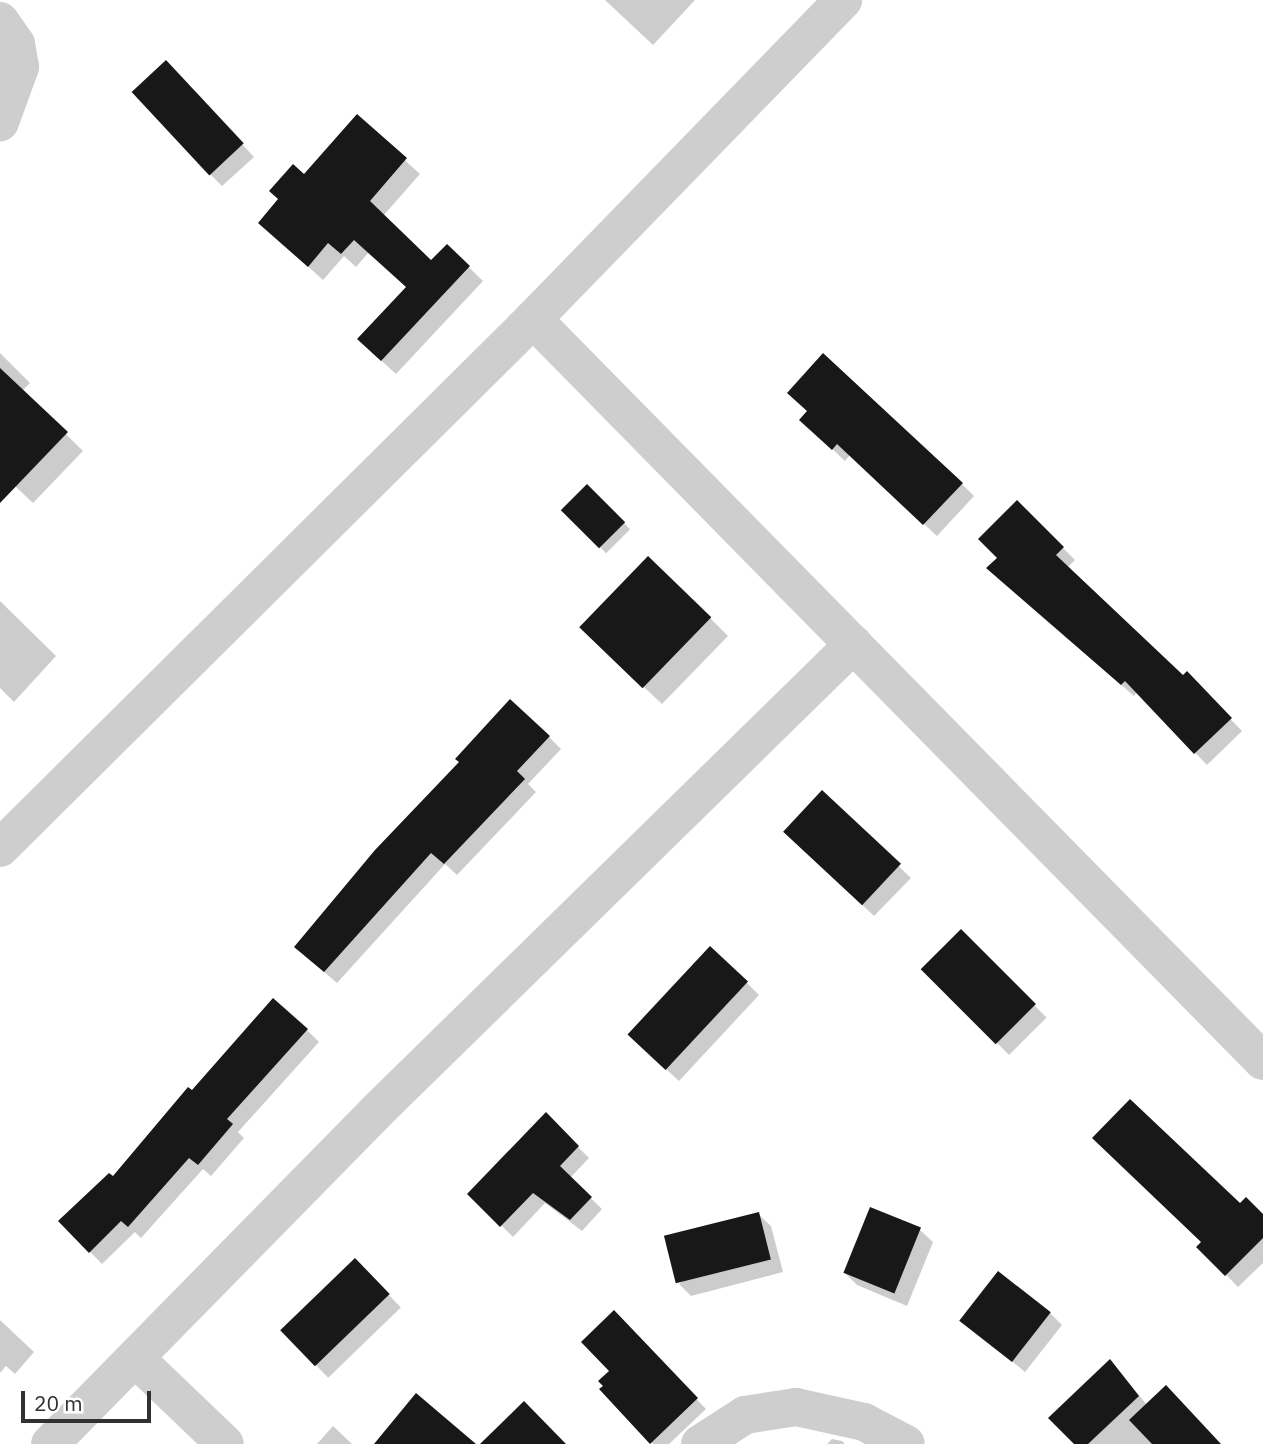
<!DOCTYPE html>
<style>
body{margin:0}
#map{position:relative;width:1263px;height:1444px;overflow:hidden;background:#fff;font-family:"IBM Plex Sans",sans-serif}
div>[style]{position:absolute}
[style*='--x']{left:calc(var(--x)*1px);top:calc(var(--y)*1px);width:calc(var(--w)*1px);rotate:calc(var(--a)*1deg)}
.shadow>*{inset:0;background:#0003;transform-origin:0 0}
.building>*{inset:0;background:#181818;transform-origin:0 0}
.minor>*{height:38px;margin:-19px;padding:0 19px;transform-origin:19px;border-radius:19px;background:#cecece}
span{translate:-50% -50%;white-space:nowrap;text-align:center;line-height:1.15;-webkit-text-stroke:7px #fff;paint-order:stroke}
.scale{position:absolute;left:21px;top:1391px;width:130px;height:32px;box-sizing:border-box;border:4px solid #313131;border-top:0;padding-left:9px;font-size:21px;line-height:24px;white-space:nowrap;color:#313131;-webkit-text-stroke:5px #fff;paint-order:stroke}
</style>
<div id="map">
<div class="shadow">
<div style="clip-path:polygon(605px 0,695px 0,653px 45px)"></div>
<div style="clip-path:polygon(178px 75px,254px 157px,222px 186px,210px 174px)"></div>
<div style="clip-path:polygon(357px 117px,420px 174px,383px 216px,431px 263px,447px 246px,483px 281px,396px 374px,373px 353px,408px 288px,369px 252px,356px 267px,344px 256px,323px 280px,260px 223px)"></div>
<div style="clip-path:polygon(0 353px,30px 383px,22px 391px,83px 451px,33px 503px,0 472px)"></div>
<div style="clip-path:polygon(814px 432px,962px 484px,974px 496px,937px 536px,850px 455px,845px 461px)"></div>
<div style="left:587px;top:486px;width:61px;height:34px;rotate:45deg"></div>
<div style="clip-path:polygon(1017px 502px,1075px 560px,1067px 568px,1183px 677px,1187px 674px,1242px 731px,1207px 765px,1137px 692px,1134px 696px,1001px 580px,999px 558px)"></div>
<div style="clip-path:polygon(0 601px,56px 656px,14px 702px,0 688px)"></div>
<div style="clip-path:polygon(710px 618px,728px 636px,662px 704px,600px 646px)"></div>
<div style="clip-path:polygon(549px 737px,561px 749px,528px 784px,536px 792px,457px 875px,445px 864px,337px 983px,309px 959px,462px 763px)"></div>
<div style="clip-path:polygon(822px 793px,911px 878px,874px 916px,798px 844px)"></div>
<div style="left:961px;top:932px;width:121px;height:53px;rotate:45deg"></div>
<div style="clip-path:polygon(746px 982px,759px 995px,679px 1081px,642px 1047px)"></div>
<div style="clip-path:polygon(307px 1030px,319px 1042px,238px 1132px,244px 1138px,211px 1176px,203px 1169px,141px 1238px,135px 1232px,102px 1264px,61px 1222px,113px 1179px,192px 1092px)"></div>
<div style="clip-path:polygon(546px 1115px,589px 1158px,570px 1178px,602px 1209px,582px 1231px,545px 1203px,513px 1237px,470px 1194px)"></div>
<div style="clip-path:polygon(1240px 1206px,1263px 1216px,1263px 1263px,1238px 1287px,1199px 1247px)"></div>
<div style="clip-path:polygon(871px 1209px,920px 1230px,933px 1242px,907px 1306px,857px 1285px,845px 1273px)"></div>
<div style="clip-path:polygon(758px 1214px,771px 1226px,783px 1272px,691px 1296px,679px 1284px)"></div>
<div style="left:355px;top:1260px;width:66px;height:101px;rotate:46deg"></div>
<div style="clip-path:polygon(614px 1313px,706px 1409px,669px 1444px,653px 1444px,602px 1390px,611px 1371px)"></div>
<div style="clip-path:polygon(1050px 1313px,1062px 1325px,1025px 1372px,963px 1321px)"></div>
<div style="clip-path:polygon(0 1320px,34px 1352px,15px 1374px,6px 1366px,0 1373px)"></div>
<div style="clip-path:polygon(1120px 1372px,1147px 1405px,1219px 1444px,1076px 1444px)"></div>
<div style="clip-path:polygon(333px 1426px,352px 1444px,317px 1444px)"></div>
<div style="clip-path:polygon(832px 1439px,842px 1441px,845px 1444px,827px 1444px)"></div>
</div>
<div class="building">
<div style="left:166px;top:60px;width:114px;height:47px;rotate:47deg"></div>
<div style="clip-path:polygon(357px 114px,407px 158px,370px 201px,431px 260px,447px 244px,470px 266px,381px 361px,357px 339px,406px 287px,354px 240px,341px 254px,328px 243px,308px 267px,258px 223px,278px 199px,269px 191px,293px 164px,304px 174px)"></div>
<div style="clip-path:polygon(823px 353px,963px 483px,923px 525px,837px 444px,832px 450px,799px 420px,807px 411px,787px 393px)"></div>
<div style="clip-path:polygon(0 368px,68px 432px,0 503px)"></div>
<div style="left:587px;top:484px;width:54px;height:37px;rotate:45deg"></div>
<div style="clip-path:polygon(1017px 500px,1064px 547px,1056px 555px,1183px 675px,1187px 671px,1232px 718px,1194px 754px,1125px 681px,1121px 685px,986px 568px,997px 558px,978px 539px)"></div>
<div style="left:648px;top:556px;width:88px;height:99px;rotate:44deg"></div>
<div style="clip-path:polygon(510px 699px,550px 736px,517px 771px,525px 779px,444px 864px,431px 853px,324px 972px,294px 947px,375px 850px,459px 762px,455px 759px)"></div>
<div style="left:822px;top:790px;width:108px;height:57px;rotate:43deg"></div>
<div style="left:961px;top:929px;width:106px;height:57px;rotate:45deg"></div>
<div style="left:710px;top:946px;width:52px;height:121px;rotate:43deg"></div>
<div style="clip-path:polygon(273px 998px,308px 1029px,227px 1119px,233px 1124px,198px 1165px,189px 1158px,128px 1227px,121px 1221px,89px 1253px,58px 1221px,109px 1173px,113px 1176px,188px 1087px,192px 1090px)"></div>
<div style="clip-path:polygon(1130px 1099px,1240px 1203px,1246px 1197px,1263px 1214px,1263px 1238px,1225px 1276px,1196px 1247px,1201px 1242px,1092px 1138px)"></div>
<div style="clip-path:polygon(546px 1112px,579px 1146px,560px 1166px,592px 1197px,570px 1220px,533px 1193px,500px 1227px,467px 1194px)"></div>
<div style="left:870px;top:1207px;width:55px;height:71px;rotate:22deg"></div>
<div style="left:759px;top:1212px;width:49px;height:98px;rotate:76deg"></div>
<div style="left:355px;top:1258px;width:50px;height:104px;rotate:46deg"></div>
<div style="left:998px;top:1271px;width:67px;height:63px;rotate:38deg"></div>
<div style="clip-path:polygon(614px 1310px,698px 1398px,650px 1444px,599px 1389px,603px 1386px,598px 1381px,609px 1371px,581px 1342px)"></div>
<div style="clip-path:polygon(1110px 1359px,1139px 1396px,1088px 1444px,1074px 1444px,1048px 1418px)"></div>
<div style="clip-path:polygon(1166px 1385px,1221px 1444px,1152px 1444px,1129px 1420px)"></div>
<div style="clip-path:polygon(416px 1393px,476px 1444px,374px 1444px)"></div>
<div style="clip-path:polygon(524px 1401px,566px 1444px,480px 1444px)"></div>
</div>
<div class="minor">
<div style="--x:0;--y:21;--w:28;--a:55"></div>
<div style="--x:16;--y:44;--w:23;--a:80"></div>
<div style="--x:20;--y:67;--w:59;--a:110"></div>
<div style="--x:533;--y:319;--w:1041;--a:45.47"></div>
<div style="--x:0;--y:848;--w:751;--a:-44.78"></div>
<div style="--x:533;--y:319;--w:445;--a:-45.8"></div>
<div style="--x:135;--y:1358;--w:124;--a:43.7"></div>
<div style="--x:50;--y:1444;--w:464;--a:-45.5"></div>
<div style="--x:375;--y:1113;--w:670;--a:-44.4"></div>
<div style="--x:700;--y:1444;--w:54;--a:-32.8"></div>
<div style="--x:745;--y:1415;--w:52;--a:-8.9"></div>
<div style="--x:796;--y:1407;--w:70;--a:12.4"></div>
<div style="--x:864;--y:1422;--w:47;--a:27.6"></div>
</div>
<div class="scale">20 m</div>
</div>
